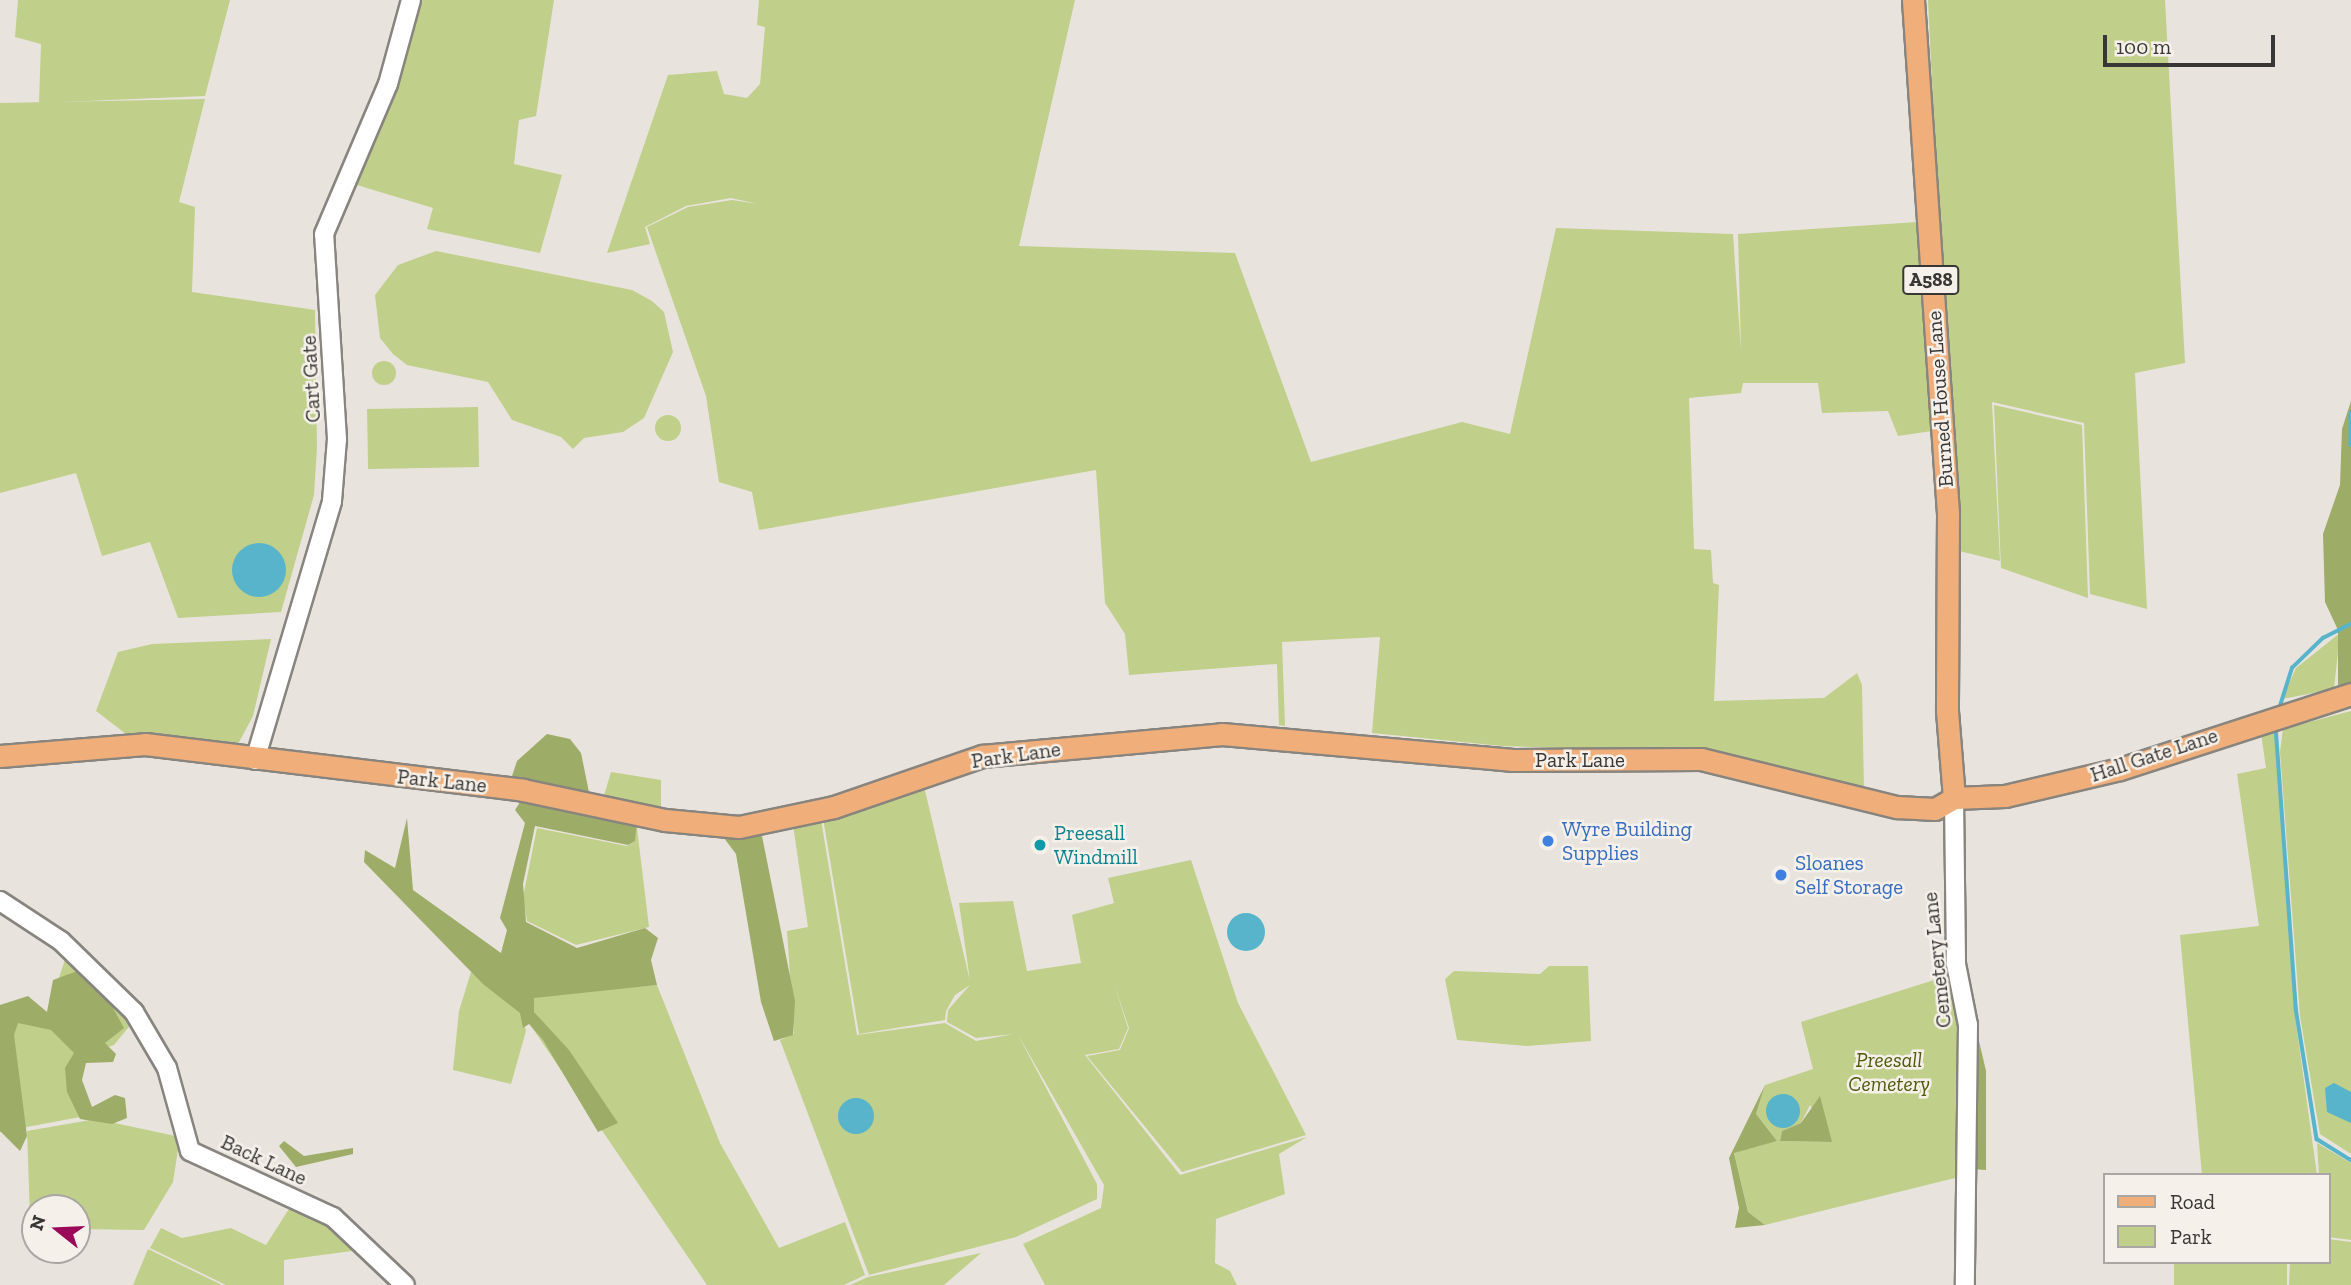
<!DOCTYPE html>
<style>
body{margin:0}
#map{position:relative;width:2351px;height:1285px;overflow:hidden;background:#e8e4dd;font-family:"Zilla Slab",serif}
div>[style]{position:absolute}
[style*='--x']{left:calc(var(--x)*1px);top:calc(var(--y)*1px);width:calc(var(--w)*1px);rotate:calc(var(--a)*1deg)}
.green>*{inset:0;background:#c0cf8a;transform-origin:0 0}
.round{border-radius:50%}
.forest>*{inset:0;background:#9dac67}
.water>*{inset:0;background:#57b4cb}
.stream>*{height:3.5px;margin:-1.75px;padding:0 1.75px;transform-origin:1.75px;border-radius:1.75px;background:#57b4cb}
.roads{filter:drop-shadow(2px 0 #88847e) drop-shadow(-2px 0 #88847e) drop-shadow(0 2px #88847e) drop-shadow(0 -2px #88847e)}
.minor>*{height:18px;margin:-9px;padding:0 9px;transform-origin:9px;border-radius:9px;background:#fff}
.major>*{height:21px;margin:-10.5px;padding:0 10.5px;transform-origin:10.5px;border-radius:10.5px;background:#f0af7a}
.dots>*{width:19px;height:19px;translate:-50% -50%;box-sizing:border-box;border:4px solid #f5f1ea;border-radius:50%}
span{translate:-50% -50%;white-space:nowrap;text-align:center;line-height:1.15;-webkit-text-stroke:5px #f5f1ea;paint-order:stroke}
.shield-label span{padding:2px 5px;background:#f5f1ea;border:2px solid;border-radius:5px;-webkit-text-stroke-width:0}
.shield-label{font-size:19px;color:#393735;font-weight:700}
.street-label{font-size:21px;color:#393735}
.shop-label{font-size:21px;color:#366cbe}
.left{translate:0 -50%;text-align:left}
.culture-label{font-size:21px;color:#0d838f}
.park-label{font-size:21px;color:#4f5b09;font-style:italic}
.legend{position:absolute;left:2103px;top:1173px;width:228px;height:91px;box-sizing:border-box;background:#f5f1ea;border:2px solid #aaa7a2;margin:0;padding:9px 12px;list-style:none;font-size:21px;color:#393735}
.legend li{display:flex;align-items:center;gap:14px;height:35px}
.legend b{width:35px;border:2px solid #aaa7a2}
.north{position:absolute;left:21px;top:1194px;width:70px;height:70px;box-sizing:border-box;background:#f5f1ea;border:2px solid #aaa7a2;border-radius:50%;rotate:288deg;font-size:19px;font-weight:700;line-height:28px;text-align:center;color:#393735}
.north::after{content:'';display:block;margin:auto;width:24px;height:32px;background:#9b0959;clip-path:polygon(50% 0,100% 100%,50% 72%,0 100%)}
.scale{position:absolute;left:2103px;top:35px;width:172px;height:32px;box-sizing:border-box;border:4px solid #393735;border-top:0;padding-left:9px;font-size:21px;line-height:24px;white-space:nowrap;color:#393735;-webkit-text-stroke:5px #f5f1ea;paint-order:stroke}
</style>
<div id="map">
<div class="green">
<div style="clip-path:polygon(18px 0,230px 0,205px 96px,39px 103px,41px 44px,15px 37px)"></div>
<div style="clip-path:polygon(418px 0,554px 0,536px 116px,519px 120px,514px 164px,562px 175px,540px 253px,427px 229px,433px 208px,357px 185px,396px 87px)"></div>
<div style="clip-path:polygon(759px 0,1075px 0,1019px 246px,1235px 253px,1311px 462px,1462px 422px,1510px 434px,1556px 228px,1733px 234px,1741px 351px,1738px 234px,1917px 222px,1932px 431px,1898px 436px,1888px 411px,1822px 413px,1818px 383px,1743px 383px,1741px 393px,1689px 398px,1694px 549px,1711px 550px,1713px 583px,1719px 585px,1714px 701px,1824px 698px,1857px 673px,1862px 685px,1864px 792px,1678px 752px,1502px 746px,1372px 733px,1380px 637px,1282px 642px,1285px 726px,1279px 725px,1277px 664px,1129px 675px,1125px 634px,1105px 603px,1096px 470px,759px 530px,752px 492px,719px 482px,706px 396px,647px 227px,688px 207px,732px 200px,758px 204px,731px 198px,686px 206px,645px 227px,650px 244px,607px 253px,668px 75px,717px 71px,724px 94px,747px 98px,760px 84px,765px 27px,757px 25px)"></div>
<div style="clip-path:polygon(1928px 0,2165px 0,2185px 363px,2135px 373px,2147px 609px,2090px 594px,2084px 423px,1992px 402px,2000px 561px,1955px 550px)"></div>
<div style="clip-path:polygon(205px 99px,179px 202px,195px 207px,192px 292px,315px 310px,317px 448px,314px 495px,281px 612px,178px 618px,150px 542px,102px 556px,76px 473px,0 493px,0 103px)"></div>
<div style="clip-path:polygon(436px 251px,632px 290px,652px 301px,664px 312px,673px 352px,644px 418px,623px 432px,584px 438px,573px 449px,561px 437px,512px 420px,488px 382px,407px 365px,393px 354px,380px 338px,375px 295px,398px 265px)"></div>
<div class="round" style="left:372px;top:361px;width:24px;height:24px"></div>
<div style="clip-path:polygon(1994px 405px,2082px 425px,2088px 598px,2001px 568px)"></div>
<div style="left:478px;top:407px;width:60px;height:111px;rotate:89deg"></div>
<div class="round" style="left:655px;top:415px;width:26px;height:26px"></div>
<div style="clip-path:polygon(2340px 633px,2334px 689px,2282px 699px,2296px 668px)"></div>
<div style="clip-path:polygon(271px 639px,253px 716px,238px 744px,130px 737px,96px 711px,118px 652px,152px 644px)"></div>
<div style="clip-path:polygon(2351px 711px,2351px 1154px,2320px 1134px,2315px 1105px,2300px 1016px,2280px 752px,2283px 729px)"></div>
<div style="clip-path:polygon(2274px 721px,2295px 1016px,2317px 1175px,2202px 1175px,2180px 935px,2259px 926px,2237px 774px,2266px 768px,2260px 726px)"></div>
<div style="clip-path:polygon(611px 772px,661px 780px,661px 810px,603px 799px)"></div>
<div style="clip-path:polygon(923px 782px,970px 981px,959px 903px,1013px 901px,1027px 971px,1081px 963px,1072px 915px,1114px 903px,1108px 878px,1191px 860px,1238px 1003px,1306px 1135px,1182px 1172px,1087px 1056px,1120px 1050px,1129px 1028px,1114px 984px,1128px 1028px,1119px 1049px,1085px 1055px,1180px 1175px,1307px 1137px,1279px 1154px,1285px 1194px,1216px 1219px,1215px 1263px,1230px 1271px,1237px 1285px,1045px 1285px,1023px 1244px,1101px 1208px,1104px 1185px,1017px 1033px,1097px 1184px,1097px 1199px,1016px 1237px,869px 1275px,780px 1040px,794px 1034px,787px 931px,808px 927px,793px 825px,821px 820px,857px 1035px,849px 1036px,945px 1023px,976px 1041px,1014px 1034px,976px 1038px,947px 1022px,948px 1010px,970px 985px,955px 995px,946px 1011px,945px 1020px,859px 1034px,823px 818px)"></div>
<div style="clip-path:polygon(636px 820px,649px 927px,576px 945px,527px 921px,523px 897px,537px 828px,627px 846px,635px 841px)"></div>
<div style="clip-path:polygon(67px 954px,132px 1023px,114px 1045px,75px 1058px,80px 1117px,0 1132px,0 1005px,46px 1016px)"></div>
<div style="clip-path:polygon(1549px 966px,1588px 966px,1591px 1041px,1527px 1046px,1457px 1040px,1445px 979px,1454px 971px,1540px 974px)"></div>
<div style="clip-path:polygon(471px 972px,521px 1013px,526px 1031px,511px 1084px,453px 1070px,459px 1011px)"></div>
<div style="clip-path:polygon(evenodd,1950px 975px,1963px 1027px,1955px 1178px,1765px 1225px,1748px 1212px,1734px 1152px,1777px 1141px,1756px 1114px,1765px 1085px,1813px 1069px,1801px 1022px,1950px 975px,1810px 1105px,1832px 1142px,1780px 1141px,1782px 1131px,1801px 1123px,1810px 1105px)"></div>
<div style="clip-path:polygon(657px 985px,720px 1143px,779px 1248px,845px 1222px,865px 1275px,844px 1285px,707px 1285px,527px 1020px,531px 996px)"></div>
<div style="clip-path:polygon(96px 1119px,180px 1137px,173px 1182px,144px 1230px,77px 1229px,77px 1208px,35px 1208px,35px 1219px,30px 1217px,27px 1131px)"></div>
<div style="clip-path:polygon(2317px 1143px,2351px 1163px,2351px 1240px,2328px 1237px,2328px 1175px,2319px 1175px)"></div>
<div style="clip-path:polygon(294px 1201px,367px 1249px,284px 1260px,284px 1285px,226px 1285px,150px 1248px,161px 1228px,182px 1238px,231px 1228px,266px 1245px)"></div>
<div style="clip-path:polygon(2328px 1239px,2351px 1242px,2351px 1285px,2289px 1285px,2290px 1262px,2328px 1262px)"></div>
<div style="clip-path:polygon(148px 1249px,222px 1285px,133px 1285px)"></div>
<div style="clip-path:polygon(981px 1253px,944px 1285px,850px 1285px,868px 1277px)"></div>
<div style="left:2174px;top:1262px;width:113px;height:23px"></div>
</div>
<div class="forest">
<div style="clip-path:polygon(2351px 401px,2351px 684px,2338px 685px,2338px 630px,2325px 602px,2323px 534px,2340px 485px,2342px 429px)"></div>
<div style="clip-path:polygon(547px 734px,570px 739px,581px 753px,590px 797px,510px 782px,517px 761px)"></div>
<div style="clip-path:polygon(524px 796px,637px 822px,635px 841px,628px 845px,535px 826px,523px 884px,526px 922px,577px 948px,645px 928px,658px 938px,651px 960px,657px 985px,534px 998px,534px 1012px,569px 1050px,618px 1123px,598px 1132px,543px 1040px,529px 1024px,523px 1028px,520px 1013px,483px 984px,364px 862px,365px 850px,395px 868px,407px 818px,413px 890px,501px 953px,507px 930px,500px 918px,525px 823px,515px 810px)"></div>
<div style="clip-path:polygon(761px 831px,795px 1001px,793px 1035px,774px 1041px,761px 1002px,736px 854px,721px 834px)"></div>
<div style="clip-path:polygon(80px 970px,102px 988px,124px 1028px,105px 1043px,116px 1054px,113px 1062px,86px 1063px,82px 1080px,92px 1107px,115px 1095px,125px 1098px,127px 1118px,112px 1124px,80px 1119px,67px 1092px,65px 1068px,74px 1053px,51px 1030px,18px 1023px,14px 1035px,27px 1136px,20px 1151px,0 1131px,0 1005px,28px 996px,47px 1012px,53px 980px)"></div>
<div style="clip-path:polygon(1979px 1041px,1986px 1071px,1986px 1170px,1971px 1169px)"></div>
<div style="clip-path:polygon(1765px 1085px,1756px 1114px,1777px 1141px,1734px 1153px,1748px 1212px,1765px 1225px,1735px 1228px,1739px 1208px,1729px 1158px)"></div>
<div style="clip-path:polygon(1820px 1096px,1832px 1142px,1780px 1141px,1782px 1131px,1801px 1123px)"></div>
<div style="clip-path:polygon(284px 1141px,304px 1156px,353px 1148px,353px 1154px,296px 1167px,279px 1146px)"></div>
</div>
<div class="water">
<div class="round" style="left:232px;top:543px;width:54px;height:54px"></div>
<div class="round" style="left:1227px;top:913px;width:38px;height:38px"></div>
<div style="clip-path:polygon(2334px 1083px,2351px 1092px,2351px 1123px,2327px 1112px,2325px 1088px)"></div>
<div class="round" style="left:1766px;top:1094px;width:34px;height:34px"></div>
<div class="round" style="left:838px;top:1098px;width:36px;height:36px"></div>
</div>
<div class="stream">
<div style="--x:2351;--y:413;--w:32;--a:90"></div>
<div style="--x:2279;--y:709;--w:43;--a:-72.4"></div>
<div style="--x:2292;--y:668;--w:43;--a:-44.1"></div>
<div style="--x:2323;--y:638;--w:31;--a:-27"></div>
<div style="--x:2276;--y:726;--w:283;--a:85.9"></div>
<div style="--x:2296;--y:1008;--w:133;--a:80.9"></div>
<div style="--x:2317;--y:1139;--w:40;--a:32"></div>
</div>
<div class="roads">
<div class="minor">
<div style="--x:255;--y:760;--w:270;--a:-73.4"></div>
<div style="--x:332;--y:501;--w:62;--a:-85.4"></div>
<div style="--x:337;--y:439;--w:205;--a:-93.6"></div>
<div style="--x:324;--y:234;--w:163;--a:-66.9"></div>
<div style="--x:388;--y:84;--w:87;--a:-74.7"></div>
<div style="--x:1954;--y:798;--w:166;--a:89.3"></div>
<div style="--x:1956;--y:964;--w:62;--a:78.9"></div>
<div style="--x:1968;--y:1025;--w:260;--a:90.7"></div>
<div style="--x:0;--y:901;--w:73;--a:33.3"></div>
<div style="--x:61;--y:941;--w:102;--a:44.2"></div>
<div style="--x:134;--y:1012;--w:65;--a:59.5"></div>
<div style="--x:167;--y:1068;--w:86;--a:74.5"></div>
<div style="--x:190;--y:1151;--w:157;--a:24.8"></div>
<div style="--x:333;--y:1217;--w:99;--a:43.4"></div>
</div>
<div class="major">
<div style="--x:1913;--y:0;--w:514;--a:86.1"></div>
<div style="--x:1948;--y:513;--w:198;--a:90.3"></div>
<div style="--x:1947;--y:711;--w:87;--a:85.4"></div>
<div style="--x:0;--y:756;--w:145;--a:-4.7"></div>
<div style="--x:145;--y:744;--w:381;--a:6.9"></div>
<div style="--x:523;--y:790;--w:145;--a:11.9"></div>
<div style="--x:665;--y:820;--w:74;--a:5.4"></div>
<div style="--x:739;--y:827;--w:97;--a:-11.9"></div>
<div style="--x:834;--y:807;--w:157;--a:-19"></div>
<div style="--x:982;--y:756;--w:241;--a:-5.2"></div>
<div style="--x:1222;--y:734;--w:292;--a:5.1"></div>
<div style="--x:1513;--y:760;--w:188;--a:-0.3"></div>
<div style="--x:1701;--y:759;--w:202;--a:13.8"></div>
<div style="--x:1897;--y:807;--w:38;--a:3"></div>
<div style="--x:1935;--y:809;--w:22;--a:-30"></div>
<div style="--x:1954;--y:798;--w:51;--a:-2.2"></div>
<div style="--x:2005;--y:796;--w:118;--a:-13.2"></div>
<div style="--x:2120;--y:769;--w:243;--a:-18"></div>
</div>
</div>
<div class="dots">
<div style="left:1548px;top:841px;background:#3f7fe0"></div>
<div style="left:1040px;top:845px;background:#0f9aa8"></div>
<div style="left:1781px;top:875px;background:#3f7fe0"></div>
</div>
<div class="shield-label">
<span style="left:1931px;top:280px">A588</span>
</div>
<div class="street-label">
<span style="left:311px;top:379px;rotate:-93deg">Cart Gate</span>
<span style="left:1940px;top:399px;rotate:-94deg">Burned House Lane</span>
<span style="left:1016px;top:755px;rotate:-8deg">Park Lane</span>
<span style="left:2154px;top:755px;rotate:-18deg">Hall Gate Lane</span>
<span style="left:1580px;top:760px">Park Lane</span>
<span style="left:442px;top:781px;rotate:6deg">Park Lane</span>
<span style="left:1937px;top:960px;rotate:-96deg">Cemetery Lane</span>
<span style="left:264px;top:1160px;rotate:25deg">Back Lane</span>
</div>
<div class="shop-label">
<span class="left" style="left:1562px;top:841px">Wyre Building<br>Supplies</span>
<span class="left" style="left:1795px;top:875px">Sloanes<br>Self Storage</span>
</div>
<div class="culture-label">
<span class="left" style="left:1054px;top:845px">Preesall<br>Windmill</span>
</div>
<div class="park-label">
<span style="left:1889px;top:1072px">Preesall<br>Cemetery</span>
</div>
<ul class="legend">
<li><b style="height:9px;background:#f0af7a"></b>Road</li>
<li><b style="height:19px;background:#c0cf8a"></b>Park</li>
</ul>
<div class="north">N</div>
<div class="scale">100 m</div>
</div>
